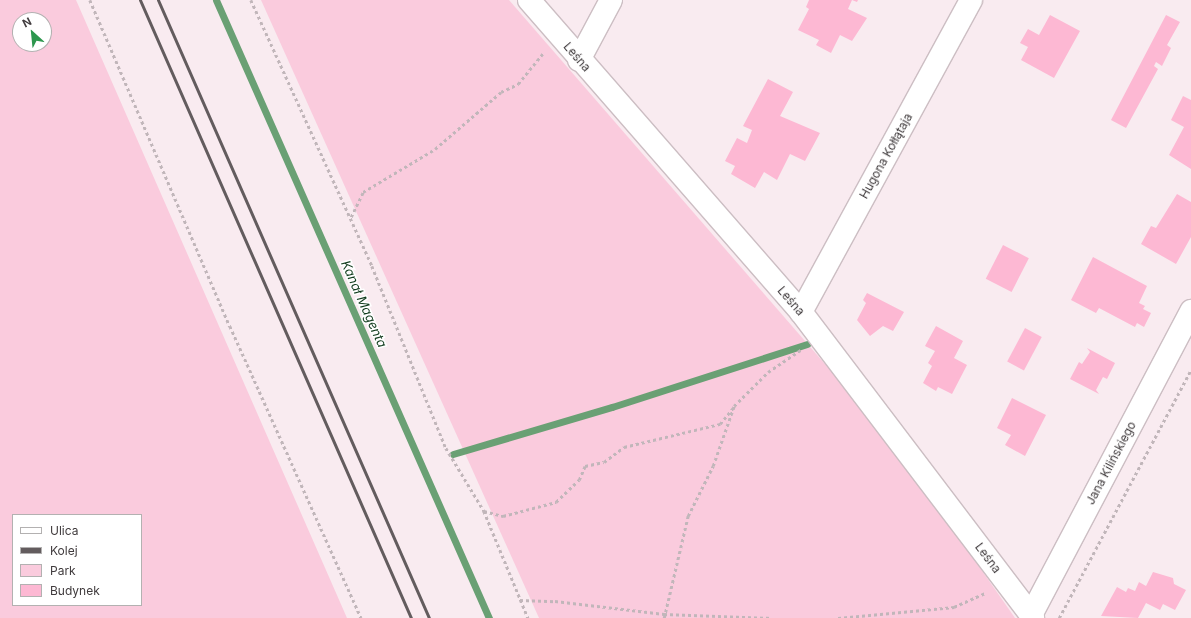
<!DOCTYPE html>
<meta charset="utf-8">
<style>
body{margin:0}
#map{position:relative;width:1191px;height:618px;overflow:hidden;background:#f9ebf0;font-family:Inter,sans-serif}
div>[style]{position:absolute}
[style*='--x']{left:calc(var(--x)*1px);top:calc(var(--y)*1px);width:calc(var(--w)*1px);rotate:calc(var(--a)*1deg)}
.green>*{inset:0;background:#facbdd}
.stream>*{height:7px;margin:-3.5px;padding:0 3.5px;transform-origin:3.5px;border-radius:3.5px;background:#6aa074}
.building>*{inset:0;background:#fdb8d3;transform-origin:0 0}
.path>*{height:2.5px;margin-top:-1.25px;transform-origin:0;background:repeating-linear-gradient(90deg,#c1b6ba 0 3px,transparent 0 6px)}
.roads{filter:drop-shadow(1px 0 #ccbec3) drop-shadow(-1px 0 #ccbec3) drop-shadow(0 1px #ccbec3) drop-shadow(0 -1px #ccbec3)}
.street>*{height:22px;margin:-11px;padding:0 11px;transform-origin:11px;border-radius:11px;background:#fff}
.rail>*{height:3px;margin:-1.5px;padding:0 1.5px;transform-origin:1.5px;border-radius:1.5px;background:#635c5e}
span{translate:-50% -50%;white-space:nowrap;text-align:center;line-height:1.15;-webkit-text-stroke:3px #fff;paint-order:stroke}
.street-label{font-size:12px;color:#403b3d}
.water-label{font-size:13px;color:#123c1e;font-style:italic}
.legend{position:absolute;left:12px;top:514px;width:130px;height:92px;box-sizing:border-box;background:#fff;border:1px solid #b3b1b1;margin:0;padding:5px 7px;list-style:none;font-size:12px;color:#403b3d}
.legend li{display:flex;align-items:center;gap:8px;height:20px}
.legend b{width:20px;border:1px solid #b3b1b1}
.north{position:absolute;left:12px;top:12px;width:40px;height:40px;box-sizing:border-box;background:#fff;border:1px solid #b3b1b1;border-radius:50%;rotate:333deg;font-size:11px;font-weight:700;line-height:16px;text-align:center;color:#403b3d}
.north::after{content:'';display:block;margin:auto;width:14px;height:18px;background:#2d974e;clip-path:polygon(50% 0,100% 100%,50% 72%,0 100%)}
</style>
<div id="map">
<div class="green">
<div style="clip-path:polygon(evenodd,0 0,76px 0,347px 618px,0 618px,0 0,20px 20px,44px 20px,44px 44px,20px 44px,20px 20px,0 0,13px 515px,141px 515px,141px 605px,13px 605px,13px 515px)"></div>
<div style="clip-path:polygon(261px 0,509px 0,891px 440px,1015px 618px,539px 618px)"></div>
</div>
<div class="stream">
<div style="--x:216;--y:0;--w:676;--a:66.17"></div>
<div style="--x:453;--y:454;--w:166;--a:-16.5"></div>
<div style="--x:612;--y:407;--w:205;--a:-17.9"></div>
</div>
<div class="building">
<div style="clip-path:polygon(809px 0,858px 0,857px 2px,852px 0,848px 9px,867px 18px,852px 41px,840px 35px,831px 53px,816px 45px,819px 40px,798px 30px,809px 9px,806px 7px)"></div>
<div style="clip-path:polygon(1050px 15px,1080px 31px,1054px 78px,1021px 60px,1028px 47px,1020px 43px,1028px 29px,1039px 35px)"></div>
<div style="clip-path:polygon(1166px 15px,1180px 22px,1167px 45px,1171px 48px,1162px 66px,1156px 62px,1154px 66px,1158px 69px,1126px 128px,1111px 120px)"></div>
<div style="clip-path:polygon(768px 79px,793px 92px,780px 116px,820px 133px,805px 161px,790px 154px,777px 180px,764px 172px,755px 188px,731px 174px,735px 166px,725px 161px,737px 138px,747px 143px,752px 130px,743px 126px)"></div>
<div style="clip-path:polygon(1183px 96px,1191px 100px,1191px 169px,1169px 155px,1184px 127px,1171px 120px)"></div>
<div style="clip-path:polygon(1177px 194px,1191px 202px,1191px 237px,1176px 264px,1141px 244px,1151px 226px,1156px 228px)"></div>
<div style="left:1003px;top:245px;width:29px;height:38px;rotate:27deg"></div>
<div style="clip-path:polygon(1093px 257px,1147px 286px,1139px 303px,1145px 306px,1143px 309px,1151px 313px,1144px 327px,1137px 323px,1135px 327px,1099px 308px,1096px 313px,1071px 300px)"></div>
<div style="clip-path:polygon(867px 293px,904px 312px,893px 331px,883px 326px,870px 336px,857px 320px,866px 303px,863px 300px)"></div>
<div style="clip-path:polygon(936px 326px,963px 341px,954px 358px,967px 365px,952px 394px,938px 387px,936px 391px,923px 383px,932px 366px,928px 363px,935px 351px,925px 346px)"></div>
<div style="left:1025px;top:328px;width:19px;height:38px;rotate:28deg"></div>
<div style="clip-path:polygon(1087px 348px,1115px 363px,1107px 379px,1103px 377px,1096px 390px,1099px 394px,1070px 379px,1079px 362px,1082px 364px,1090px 352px)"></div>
<div style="clip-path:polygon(1012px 398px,1046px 415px,1025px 456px,1005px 445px,1011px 435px,997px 428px)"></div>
<div style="clip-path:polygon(1153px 572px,1173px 578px,1174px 584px,1186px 590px,1175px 610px,1163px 604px,1160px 610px,1146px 603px,1138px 618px,1101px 616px,1117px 587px,1126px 592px,1128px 588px,1135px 591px,1139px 582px,1146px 586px)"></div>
</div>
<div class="path">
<div style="--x:90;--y:0;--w:355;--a:66.8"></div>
<div style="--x:230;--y:326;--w:320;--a:65.8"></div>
<div style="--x:251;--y:0;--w:292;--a:65.5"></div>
<div style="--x:372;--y:266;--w:196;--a:67.9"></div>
<div style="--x:446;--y:448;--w:74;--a:58.9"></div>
<div style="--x:484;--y:511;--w:116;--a:67.6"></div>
<div style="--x:351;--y:217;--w:28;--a:-64"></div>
<div style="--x:363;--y:192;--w:84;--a:-30.8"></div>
<div style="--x:435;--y:149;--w:87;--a:-40.8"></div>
<div style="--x:501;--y:92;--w:19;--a:-25"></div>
<div style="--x:518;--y:84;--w:41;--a:-50.9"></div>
<div style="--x:484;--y:511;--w:20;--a:15"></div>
<div style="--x:503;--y:516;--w:55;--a:-14.8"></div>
<div style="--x:556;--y:502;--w:32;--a:-44"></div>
<div style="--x:579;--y:480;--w:15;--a:-67"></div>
<div style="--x:585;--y:466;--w:19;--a:-12"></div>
<div style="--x:604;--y:462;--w:25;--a:-37"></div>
<div style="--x:624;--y:447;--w:99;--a:-13.5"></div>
<div style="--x:720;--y:424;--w:21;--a:-51"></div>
<div style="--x:520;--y:600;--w:35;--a:2"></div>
<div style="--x:555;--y:601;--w:110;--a:6.8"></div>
<div style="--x:664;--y:614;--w:108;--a:2.1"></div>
<div style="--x:664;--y:618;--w:105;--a:-76.8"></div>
<div style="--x:688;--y:516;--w:56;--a:-63.4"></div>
<div style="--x:713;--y:466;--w:64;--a:-70.7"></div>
<div style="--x:734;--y:406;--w:48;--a:-45"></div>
<div style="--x:768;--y:372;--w:40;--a:-34"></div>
<div style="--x:838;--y:618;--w:117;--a:-5.4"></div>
<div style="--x:954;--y:607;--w:35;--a:-24"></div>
<div style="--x:1059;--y:618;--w:281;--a:-62"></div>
</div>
<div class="roads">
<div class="street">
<div style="--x:529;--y:0;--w:414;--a:48.9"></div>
<div style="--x:801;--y:312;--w:384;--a:52.8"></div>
<div style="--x:579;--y:60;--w:68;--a:-61.9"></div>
<div style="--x:801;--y:312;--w:355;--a:-61.4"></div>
<div style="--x:1031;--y:615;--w:344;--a:-62.2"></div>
</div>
</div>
<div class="rail">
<div style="--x:140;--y:0;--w:675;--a:66.32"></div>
<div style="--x:158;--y:0;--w:675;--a:66.32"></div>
</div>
<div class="street-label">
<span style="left:577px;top:57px;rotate:49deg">Leśna</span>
<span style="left:886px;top:156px;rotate:-61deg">Hugona Kołłątaja</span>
<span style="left:791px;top:301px;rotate:49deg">Leśna</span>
<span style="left:1111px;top:463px;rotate:-62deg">Jana Kilińskiego</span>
<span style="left:988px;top:558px;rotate:53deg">Leśna</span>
</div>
<div class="water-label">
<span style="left:364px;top:304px;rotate:66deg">Kanał Magenta</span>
</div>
<ul class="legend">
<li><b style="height:5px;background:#fff"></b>Ulica</li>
<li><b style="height:5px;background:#635c5e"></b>Kolej</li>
<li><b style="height:11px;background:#facbdd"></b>Park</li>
<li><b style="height:11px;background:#fdb8d3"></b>Budynek</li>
</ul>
<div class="north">N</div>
</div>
